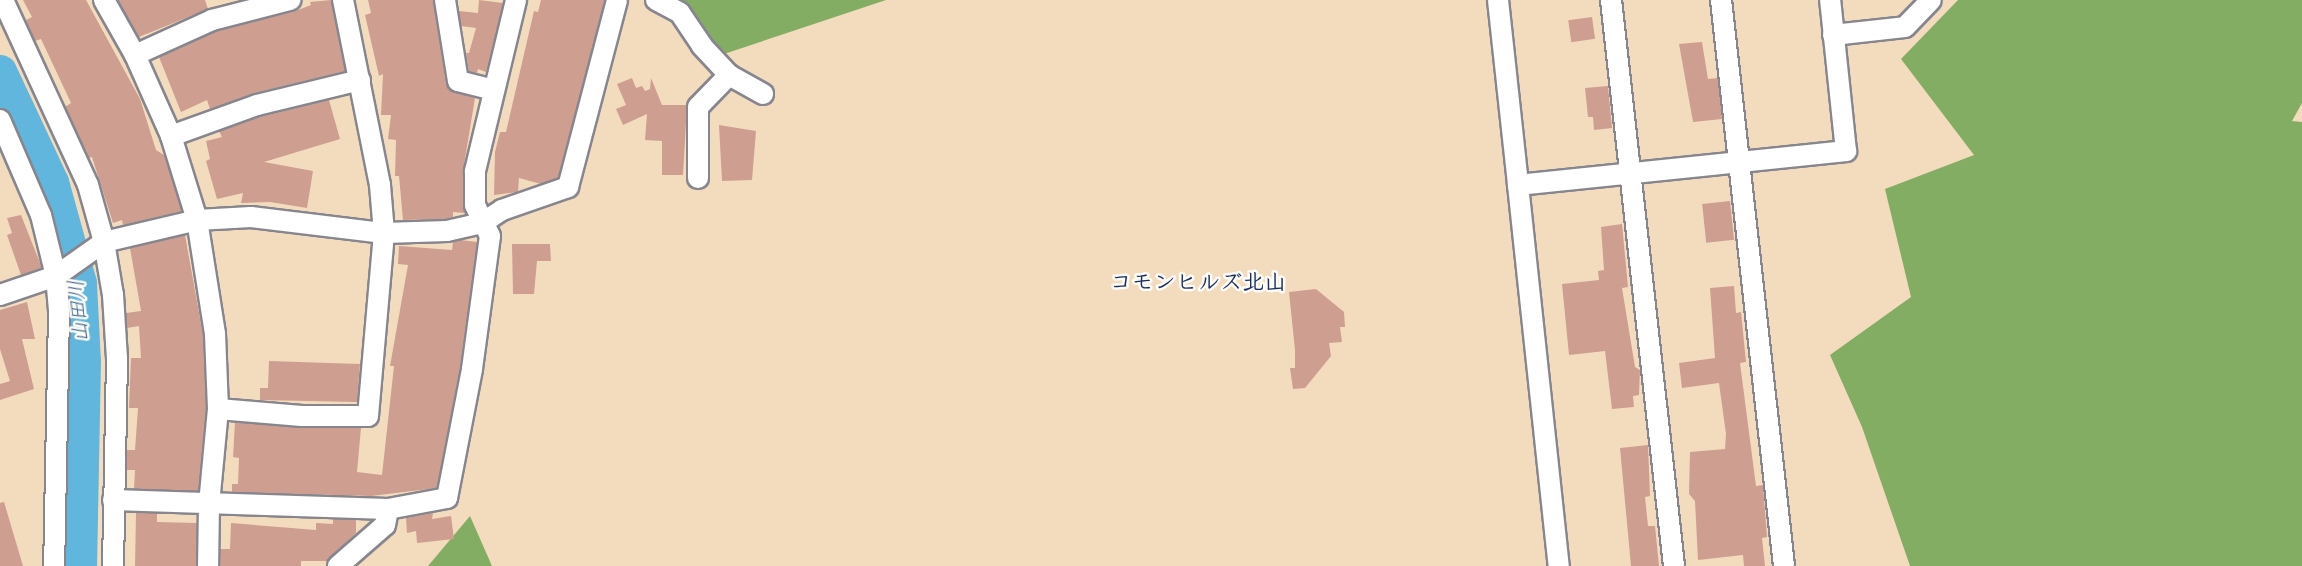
<!DOCTYPE html>
<meta charset="utf-8">
<style>
body{margin:0}
#map{position:relative;width:2302px;height:566px;overflow:hidden;background:#f3dcbe;font-family:Kalam,"Klee One",sans-serif}
div>[style]{position:absolute}
[style*='--x']{left:calc(var(--x)*1px);top:calc(var(--y)*1px);width:calc(var(--w)*1px);rotate:calc(var(--a)*1deg)}
.forest>*{inset:0;background:#84ad64}
.river>*{height:33px;margin:-16.5px;padding:0 16.5px;transform-origin:16.5px;border-radius:16.5px;background:#60b6dd}
.building>*{inset:0;background:#ce9e91;transform-origin:0 0}
.roads{filter:drop-shadow(2px 0 #87868e) drop-shadow(-2px 0 #87868e) drop-shadow(0 2px #87868e) drop-shadow(0 -2px #87868e)}
.minor>*{height:20px;margin:-10px;padding:0 10px;transform-origin:10px;border-radius:10px;background:#fff}
span{translate:-50% -50%;white-space:nowrap;text-align:center;line-height:1.15;-webkit-text-stroke:5px #fdfcf7;paint-order:stroke}
.water-label{font-size:21px;color:#335e8a;font-style:italic}
.quarter-label{font-size:22px;color:#1b2f5e;font-weight:700}
</style>
<div id="map">
<div class="forest">
<div style="clip-path:polygon(681px 0,886px 0,724px 54px)"></div>
<div style="clip-path:polygon(1958px 0,2302px 0,2302px 103px,2292px 121px,2302px 122px,2302px 566px,1910px 566px,1862px 427px,1830px 355px,1911px 297px,1885px 189px,1974px 155px,1901px 59px)"></div>
<div style="clip-path:polygon(470px 516px,492px 566px,428px 566px)"></div>
</div>
<div class="river">
<div style="--x:0;--y:71;--w:123;--a:64.9"></div>
<div style="--x:52;--y:182;--w:105;--a:74.5"></div>
<div style="--x:80;--y:283;--w:78;--a:87.1"></div>
<div style="--x:84;--y:361;--w:205;--a:91.1"></div>
</div>
<div class="building">
<div style="clip-path:polygon(23px 0,86px 0,140px 99px,156px 150px,164px 155px,182px 211px,123px 225px,122px 220px,113px 223px,92px 157px,89px 158px,65px 107px,71px 103px,41px 39px,35px 41px,26px 20px,32px 17px)"></div>
<div style="clip-path:polygon(118px 0,205px 0,208px 9px,139px 37px)"></div>
<div style="clip-path:polygon(331px 0,345px 71px,254px 93px,210px 109px,207px 100px,181px 112px,159px 57px,216px 31px,293px 12px,311px 5px,310px 2px)"></div>
<div style="clip-path:polygon(368px 0,433px 0,446px 84px,454px 92px,475px 98px,463px 171px,465px 213px,453px 212px,453px 217px,445px 219px,403px 220px,399px 176px,395px 176px,396px 140px,388px 139px,391px 115px,381px 115px,383px 74px,379px 76px,365px 15px,371px 13px)"></div>
<div style="clip-path:polygon(479px 0,503px 3px,486px 72px,478px 69px,477px 73px,469px 71px,466px 53px,469px 53px,476px 28px,461px 26px,459px 11px,478px 13px)"></div>
<div style="clip-path:polygon(541px 0,605px 0,558px 178px,541px 184px,519px 178px,518px 192px,494px 195px,495px 152px,500px 132px,506px 132px,534px 11px,538px 12px)"></div>
<div style="left:1592px;top:17px;width:22px;height:24px;rotate:82deg"></div>
<div style="clip-path:polygon(1702px 42px,1708px 79px,1718px 78px,1722px 119px,1693px 122px,1679px 44px)"></div>
<div style="clip-path:polygon(632px 78px,636px 88px,642px 86px,645px 91px,650px 89px,651px 78px,662px 105px,687px 105px,683px 175px,662px 175px,662px 141px,645px 140px,647px 114px,623px 125px,616px 109px,626px 105px,617px 84px)"></div>
<div style="clip-path:polygon(1608px 86px,1612px 128px,1594px 130px,1593px 117px,1588px 117px,1585px 88px)"></div>
<div style="clip-path:polygon(329px 100px,340px 139px,264px 162px,313px 171px,307px 208px,270px 202px,241px 203px,243px 193px,217px 199px,206px 161px,210px 159px,206px 141px,222px 137px,219px 131px,260px 117px)"></div>
<div style="clip-path:polygon(719px 125px,756px 131px,752px 180px,722px 181px)"></div>
<div style="left:1730px;top:201px;width:39px;height:28px;rotate:84deg"></div>
<div style="clip-path:polygon(21px 215px,42px 268px,21px 275px,7px 235px,12px 233px,7px 218px)"></div>
<div style="clip-path:polygon(1622px 224px,1628px 287px,1622px 288px,1635px 367px,1640px 370px,1639px 395px,1633px 396px,1634px 407px,1612px 409px,1605px 351px,1569px 355px,1562px 284px,1599px 280px,1598px 271px,1604px 270px,1601px 227px)"></div>
<div style="clip-path:polygon(185px 235px,203px 335px,206px 409px,198px 491px,134px 489px,135px 470px,127px 470px,127px 450px,135px 450px,138px 408px,129px 408px,131px 358px,141px 358px,139px 326px,127px 328px,126px 313px,141px 311px,130px 248px)"></div>
<div style="clip-path:polygon(461px 240px,477px 242px,460px 367px,437px 488px,371px 496px,232px 492px,232px 484px,238px 484px,239px 458px,233px 457px,235px 422px,361px 428px,357px 472px,382px 475px,394px 366px,390px 366px,408px 265px,398px 264px,399px 246px,452px 250px,453px 242px)"></div>
<div style="clip-path:polygon(512px 244px,550px 244px,551px 261px,537px 261px,534px 294px,513px 294px)"></div>
<div style="clip-path:polygon(1734px 286px,1736px 313px,1741px 312px,1746px 362px,1740px 363px,1753px 463px,1756px 486px,1763px 485px,1767px 537px,1762px 538px,1765px 566px,1744px 566px,1743px 555px,1698px 560px,1695px 501px,1689px 494px,1690px 452px,1725px 449px,1726px 434px,1719px 383px,1682px 388px,1679px 363px,1715px 358px,1710px 288px)"></div>
<div style="clip-path:polygon(1316px 289px,1344px 312px,1345px 327px,1340px 327px,1342px 342px,1329px 343px,1331px 356px,1305px 388px,1293px 389px,1290px 368px,1295px 368px,1295px 350px,1289px 292px)"></div>
<div style="clip-path:polygon(27px 302px,35px 339px,22px 339px,34px 389px,0 400px,0 384px,10px 381px,0 349px,0 310px)"></div>
<div style="clip-path:polygon(269px 361px,360px 364px,357px 402px,260px 400px,260px 388px,268px 388px)"></div>
<div style="clip-path:polygon(1648px 445px,1650px 496px,1645px 497px,1648px 526px,1655px 526px,1659px 566px,1631px 566px,1620px 448px)"></div>
<div style="clip-path:polygon(4px 502px,23px 566px,0 566px,0 503px)"></div>
<div style="clip-path:polygon(136px 513px,157px 513px,157px 522px,197px 523px,196px 566px,135px 566px)"></div>
<div style="clip-path:polygon(433px 513px,432px 519px,451px 516px,454px 539px,417px 543px,416px 531px,407px 533px,406px 518px)"></div>
<div style="clip-path:polygon(333px 519px,356px 520px,356px 533px,327px 561px,301px 561px,301px 566px,220px 566px,220px 549px,230px 549px,231px 523px,316px 530px,316px 523px,333px 524px)"></div>
</div>
<div class="roads">
<div class="minor">
<div style="--x:3;--y:0;--w:204;--a:65.3"></div>
<div style="--x:88;--y:185;--w:59;--a:74.3"></div>
<div style="--x:104;--y:242;--w:54;--a:80.4"></div>
<div style="--x:113;--y:295;--w:63;--a:86.4"></div>
<div style="--x:117;--y:358;--w:208;--a:91.1"></div>
<div style="--x:104;--y:0;--w:63;--a:60.6"></div>
<div style="--x:135;--y:55;--w:89;--a:66"></div>
<div style="--x:171;--y:136;--w:88;--a:72.8"></div>
<div style="--x:197;--y:220;--w:115;--a:81"></div>
<div style="--x:215;--y:334;--w:75;--a:87.7"></div>
<div style="--x:218;--y:409;--w:96;--a:95.4"></div>
<div style="--x:209;--y:505;--w:61;--a:90.9"></div>
<div style="--x:445;--y:0;--w:82;--a:80.9"></div>
<div style="--x:458;--y:81;--w:37;--a:14"></div>
<div style="--x:656;--y:0;--w:27;--a:28"></div>
<div style="--x:680;--y:13;--w:40;--a:56"></div>
<div style="--x:702;--y:46;--w:40;--a:47"></div>
<div style="--x:729;--y:75;--w:39;--a:29"></div>
<div style="--x:1498;--y:0;--w:186;--a:83.8"></div>
<div style="--x:1518;--y:185;--w:330;--a:-5.9"></div>
<div style="--x:1846;--y:151;--w:152;--a:-96"></div>
<div style="--x:1611;--y:0;--w:569;--a:83.65"></div>
<div style="--x:1721;--y:0;--w:569;--a:83.65"></div>
<div style="--x:1833;--y:35;--w:72;--a:-6.3"></div>
<div style="--x:1905;--y:27;--w:37;--a:-46"></div>
<div style="--x:135;--y:55;--w:85;--a:-24.4"></div>
<div style="--x:212;--y:20;--w:81;--a:-14.4"></div>
<div style="--x:0;--y:120;--w:103;--a:66.7"></div>
<div style="--x:41;--y:215;--w:63;--a:76.2"></div>
<div style="--x:56;--y:276;--w:36;--a:85"></div>
<div style="--x:59;--y:312;--w:254;--a:91.1"></div>
<div style="--x:171;--y:136;--w:91;--a:-19.8"></div>
<div style="--x:257;--y:105;--w:106;--a:-13.6"></div>
<div style="--x:698;--y:178;--w:71;--a:-90"></div>
<div style="--x:698;--y:107;--w:45;--a:-45.9"></div>
<div style="--x:1518;--y:185;--w:383;--a:83.9"></div>
<div style="--x:0;--y:295;--w:59;--a:-18.7"></div>
<div style="--x:56;--y:276;--w:59;--a:-35.3"></div>
<div style="--x:104;--y:242;--w:96;--a:-13.3"></div>
<div style="--x:197;--y:220;--w:54;--a:-3.2"></div>
<div style="--x:251;--y:217;--w:134;--a:6.9"></div>
<div style="--x:384;--y:233;--w:63;--a:-1.8"></div>
<div style="--x:447;--y:231;--w:36;--a:-13"></div>
<div style="--x:482;--y:223;--w:24;--a:-33"></div>
<div style="--x:502;--y:210;--w:70;--a:-19.2"></div>
<div style="--x:568;--y:187;--w:193;--a:-75.3"></div>
<div style="--x:218;--y:409;--w:84;--a:4.8"></div>
<div style="--x:302;--y:416;--w:66;--a:0"></div>
<div style="--x:368;--y:416;--w:184;--a:-85"></div>
<div style="--x:384;--y:233;--w:48;--a:-94.8"></div>
<div style="--x:380;--y:185;--w:189;--a:-101.3"></div>
<div style="--x:113;--y:500;--w:275;--a:1.9"></div>
<div style="--x:388;--y:509;--w:60;--a:-10.6"></div>
<div style="--x:447;--y:498;--w:131;--a:-79"></div>
<div style="--x:472;--y:369;--w:134;--a:-82.3"></div>
<div style="--x:490;--y:236;--w:34;--a:-116"></div>
<div style="--x:475;--y:205;--w:34;--a:-90"></div>
<div style="--x:475;--y:171;--w:176;--a:-76.5"></div>
<div style="--x:338;--y:566;--w:62;--a:-41.1"></div>
<div style="--x:385;--y:525;--w:16;--a:-79"></div>
</div>
</div>
<div class="water-label">
<span style="left:80px;top:311px;rotate:-95deg">山田川</span>
</div>
<div class="quarter-label">
<span style="left:1198px;top:284px">コモンヒルズ北山</span>
</div>
</div>
